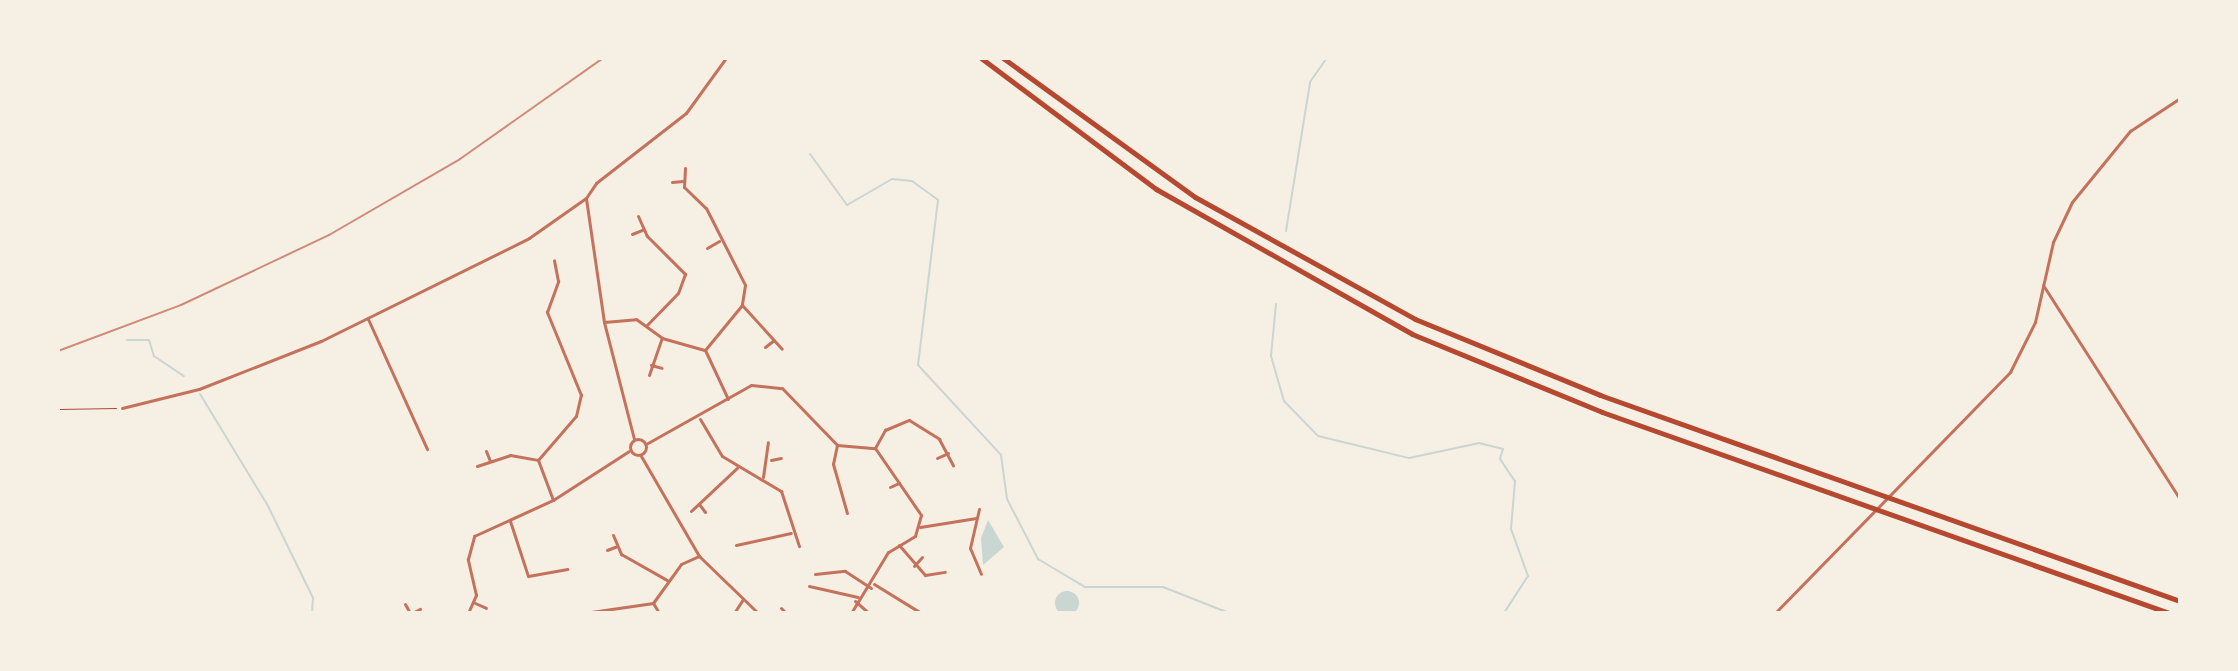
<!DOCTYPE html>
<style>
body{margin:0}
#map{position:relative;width:2238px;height:671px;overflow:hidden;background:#f6efe4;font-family:"DM Sans",sans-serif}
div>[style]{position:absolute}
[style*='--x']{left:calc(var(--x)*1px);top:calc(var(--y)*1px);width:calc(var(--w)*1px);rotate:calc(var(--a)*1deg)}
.water>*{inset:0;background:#c9d6d2}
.round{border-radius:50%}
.stream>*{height:2px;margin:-1px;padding:0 1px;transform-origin:1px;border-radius:1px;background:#c9d6d2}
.path>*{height:1px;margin:-0.5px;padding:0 0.5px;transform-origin:0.5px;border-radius:0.5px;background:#b5482f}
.minor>*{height:3px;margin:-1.5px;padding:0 1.5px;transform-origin:1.5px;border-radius:1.5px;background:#c5725c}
.tertiary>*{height:3px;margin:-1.5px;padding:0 1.5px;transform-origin:1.5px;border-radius:1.5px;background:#c5725c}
.tertiary>.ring{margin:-1.5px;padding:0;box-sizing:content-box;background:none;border:3px solid #c5725c;border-radius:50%}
.motorway>*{height:5px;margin:-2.5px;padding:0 2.5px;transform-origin:2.5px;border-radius:2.5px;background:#b5482f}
.rail>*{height:2px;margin:-1px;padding:0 1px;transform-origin:1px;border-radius:1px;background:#cf8b77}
span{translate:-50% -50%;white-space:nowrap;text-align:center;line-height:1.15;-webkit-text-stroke:8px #f6efe4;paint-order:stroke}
.frame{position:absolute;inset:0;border:60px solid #f6efe4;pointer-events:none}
</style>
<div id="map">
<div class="water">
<div style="clip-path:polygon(988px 520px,1004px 547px,983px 565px,981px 538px)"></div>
<div class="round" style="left:1055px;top:591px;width:24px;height:24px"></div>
</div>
<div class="stream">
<div style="--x:810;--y:154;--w:63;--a:54"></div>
<div style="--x:847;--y:205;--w:52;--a:-30"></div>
<div style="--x:892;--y:179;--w:20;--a:6"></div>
<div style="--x:912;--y:181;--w:32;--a:36"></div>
<div style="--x:938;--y:200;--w:166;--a:96.9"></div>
<div style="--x:918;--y:365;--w:122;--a:47.3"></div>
<div style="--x:1001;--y:455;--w:44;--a:82.2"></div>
<div style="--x:1007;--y:499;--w:68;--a:62.7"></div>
<div style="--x:1038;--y:559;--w:55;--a:30.8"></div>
<div style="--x:1085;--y:587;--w:78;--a:0"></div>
<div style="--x:1163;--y:587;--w:71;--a:21.5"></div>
<div style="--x:1286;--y:231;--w:151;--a:-80.8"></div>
<div style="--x:1310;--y:82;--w:29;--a:-55"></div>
<div style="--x:1276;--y:304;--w:52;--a:95.5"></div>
<div style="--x:1271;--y:356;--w:47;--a:73.9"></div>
<div style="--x:1284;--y:401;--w:49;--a:45.8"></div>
<div style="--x:1318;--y:436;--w:94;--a:13.6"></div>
<div style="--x:1409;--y:458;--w:72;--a:-12.1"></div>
<div style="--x:1479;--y:443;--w:25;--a:14"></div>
<div style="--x:1503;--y:449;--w:10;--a:107"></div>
<div style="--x:1500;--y:459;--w:27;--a:56"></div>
<div style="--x:1515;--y:481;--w:48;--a:94.8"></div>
<div style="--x:1511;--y:529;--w:50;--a:70.1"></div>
<div style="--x:1528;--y:576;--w:44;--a:123"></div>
<div style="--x:127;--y:340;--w:22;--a:0"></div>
<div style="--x:149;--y:340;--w:17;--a:73"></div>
<div style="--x:154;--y:356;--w:36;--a:34"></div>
<div style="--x:200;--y:394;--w:129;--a:58.7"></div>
<div style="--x:267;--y:504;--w:105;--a:63.9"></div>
<div style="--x:313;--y:598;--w:15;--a:94"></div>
</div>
<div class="path">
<div style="--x:58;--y:409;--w:58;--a:-1"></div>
</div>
<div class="minor">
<div style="--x:685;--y:168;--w:19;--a:93"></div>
<div style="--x:684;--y:187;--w:30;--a:44"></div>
<div style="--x:706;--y:208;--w:86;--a:63.1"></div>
<div style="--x:745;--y:285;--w:20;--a:99"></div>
<div style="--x:742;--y:305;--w:58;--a:129.4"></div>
<div style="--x:705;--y:350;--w:54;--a:64.9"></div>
<div style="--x:672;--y:182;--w:11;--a:-5"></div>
<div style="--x:638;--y:216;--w:22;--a:66"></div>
<div style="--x:647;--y:236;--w:54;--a:45"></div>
<div style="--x:685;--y:274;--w:20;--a:110"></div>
<div style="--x:678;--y:293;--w:45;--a:134.1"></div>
<div style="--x:632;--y:234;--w:11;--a:-22"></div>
<div style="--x:707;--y:248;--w:14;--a:-30"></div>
<div style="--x:742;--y:305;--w:59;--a:47.7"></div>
<div style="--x:368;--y:319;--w:143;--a:65.6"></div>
<div style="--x:604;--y:322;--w:32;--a:-5"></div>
<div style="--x:636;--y:319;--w:32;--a:36"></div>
<div style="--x:662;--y:338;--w:44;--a:15.9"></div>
<div style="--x:765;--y:347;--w:11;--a:-38"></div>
<div style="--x:651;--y:365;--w:11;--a:15"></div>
<div style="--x:649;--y:375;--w:39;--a:-71"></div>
<div style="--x:122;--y:408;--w:79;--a:-13.9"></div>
<div style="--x:199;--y:389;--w:131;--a:-21.5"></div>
<div style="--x:321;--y:341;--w:232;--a:-26.3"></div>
<div style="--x:529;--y:238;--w:70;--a:-35.1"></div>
<div style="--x:700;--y:419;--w:43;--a:59.3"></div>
<div style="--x:722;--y:456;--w:69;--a:30.7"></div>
<div style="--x:781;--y:491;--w:58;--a:71.9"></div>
<div style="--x:646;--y:444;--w:120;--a:-29.3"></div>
<div style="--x:751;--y:385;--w:31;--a:6"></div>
<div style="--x:782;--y:388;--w:79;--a:46"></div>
<div style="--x:837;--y:445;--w:19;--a:102"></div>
<div style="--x:833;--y:464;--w:51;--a:74.1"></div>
<div style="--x:837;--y:445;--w:38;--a:5"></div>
<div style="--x:875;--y:448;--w:81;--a:55.5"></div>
<div style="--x:921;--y:515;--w:22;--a:106"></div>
<div style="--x:915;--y:536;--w:31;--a:149"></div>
<div style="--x:888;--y:552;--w:71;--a:121.2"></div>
<div style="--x:875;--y:448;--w:21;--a:-61"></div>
<div style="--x:885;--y:430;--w:26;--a:-23"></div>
<div style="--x:909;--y:420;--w:36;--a:32"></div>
<div style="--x:939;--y:439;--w:30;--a:62"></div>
<div style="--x:486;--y:451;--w:11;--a:68"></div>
<div style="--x:937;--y:458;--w:12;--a:-24"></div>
<div style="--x:771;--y:460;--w:10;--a:-11"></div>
<div style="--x:477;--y:466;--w:35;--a:-18"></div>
<div style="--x:510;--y:455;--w:28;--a:10"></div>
<div style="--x:763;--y:477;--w:35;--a:-82"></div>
<div style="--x:890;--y:487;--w:10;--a:-24"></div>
<div style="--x:553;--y:500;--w:43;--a:-110.6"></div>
<div style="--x:538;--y:460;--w:58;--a:-49.2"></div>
<div style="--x:576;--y:416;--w:22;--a:-77"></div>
<div style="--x:581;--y:395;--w:90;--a:-112.3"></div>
<div style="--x:547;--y:312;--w:33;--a:-70"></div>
<div style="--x:558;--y:281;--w:21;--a:-101"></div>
<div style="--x:699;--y:504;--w:10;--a:53"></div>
<div style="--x:979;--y:509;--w:40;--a:103"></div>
<div style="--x:970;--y:548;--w:28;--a:67"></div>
<div style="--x:691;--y:511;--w:63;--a:-43.1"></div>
<div style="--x:510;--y:521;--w:58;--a:71.9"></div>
<div style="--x:528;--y:576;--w:40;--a:-10"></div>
<div style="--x:920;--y:527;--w:57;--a:-9.1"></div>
<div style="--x:613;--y:535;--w:21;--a:67"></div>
<div style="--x:621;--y:554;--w:53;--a:29.5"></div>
<div style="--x:736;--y:545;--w:56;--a:-12.3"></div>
<div style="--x:899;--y:545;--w:40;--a:49"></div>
<div style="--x:925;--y:575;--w:20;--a:-9"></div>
<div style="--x:607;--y:550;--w:9;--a:-21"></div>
<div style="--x:914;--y:566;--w:12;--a:-48"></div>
<div style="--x:815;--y:574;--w:30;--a:-6"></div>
<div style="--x:845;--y:571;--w:31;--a:33"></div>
<div style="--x:874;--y:584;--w:55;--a:31.7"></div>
<div style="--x:809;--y:586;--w:50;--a:12.7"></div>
<div style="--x:855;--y:601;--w:18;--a:41"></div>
<div style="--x:475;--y:603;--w:12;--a:24"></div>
<div style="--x:653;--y:603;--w:12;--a:59"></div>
<div style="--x:405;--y:604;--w:10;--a:61"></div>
<div style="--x:781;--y:608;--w:7;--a:45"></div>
<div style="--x:412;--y:613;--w:9;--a:-27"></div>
<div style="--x:468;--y:613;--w:20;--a:-66"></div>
<div style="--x:476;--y:595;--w:37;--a:-103"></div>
<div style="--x:468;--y:559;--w:24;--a:-75"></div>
<div style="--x:474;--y:536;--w:87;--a:-24.5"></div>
<div style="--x:553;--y:500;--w:90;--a:-32.8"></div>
<div style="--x:584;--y:613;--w:70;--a:-8.2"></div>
<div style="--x:653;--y:603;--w:48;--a:-54.3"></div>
<div style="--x:681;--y:564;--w:20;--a:-24"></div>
<div style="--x:734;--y:613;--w:17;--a:-57"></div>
</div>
<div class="tertiary">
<div style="--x:2043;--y:285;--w:254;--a:57.4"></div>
<div class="ring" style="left:630px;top:439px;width:13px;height:13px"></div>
<div style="--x:634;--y:439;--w:121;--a:-104.4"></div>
<div style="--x:604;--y:322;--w:125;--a:-98.3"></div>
<div style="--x:586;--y:198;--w:18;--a:-56"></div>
<div style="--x:596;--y:183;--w:114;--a:-37.9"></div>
<div style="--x:686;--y:113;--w:68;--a:-54"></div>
<div style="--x:641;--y:456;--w:116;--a:59.9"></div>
<div style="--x:699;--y:556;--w:82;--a:44"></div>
<div style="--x:1775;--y:613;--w:337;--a:-45.7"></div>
<div style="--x:2010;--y:372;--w:56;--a:-63.4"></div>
<div style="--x:2035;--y:322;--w:82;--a:-77.3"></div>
<div style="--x:2053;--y:242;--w:44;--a:-64.6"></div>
<div style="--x:2072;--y:202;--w:92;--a:-50.8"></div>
<div style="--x:2130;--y:131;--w:60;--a:-33.4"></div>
</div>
<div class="motorway">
<div style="--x:981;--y:58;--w:219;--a:36.8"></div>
<div style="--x:1156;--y:189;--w:294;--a:29.5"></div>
<div style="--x:1412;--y:334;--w:205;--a:22.3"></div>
<div style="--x:1602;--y:412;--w:602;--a:19.52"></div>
<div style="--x:1003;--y:58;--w:237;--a:35.9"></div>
<div style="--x:1195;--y:197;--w:252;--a:29"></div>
<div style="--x:1415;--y:319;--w:200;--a:22.3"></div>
<div style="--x:1600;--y:395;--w:615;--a:19.55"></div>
</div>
<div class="rail">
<div style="--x:58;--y:351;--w:131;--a:-20.5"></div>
<div style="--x:181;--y:305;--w:164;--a:-25.3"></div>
<div style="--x:329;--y:235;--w:151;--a:-30.1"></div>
<div style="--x:460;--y:159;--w:175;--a:-35.2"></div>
</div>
<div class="frame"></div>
</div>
